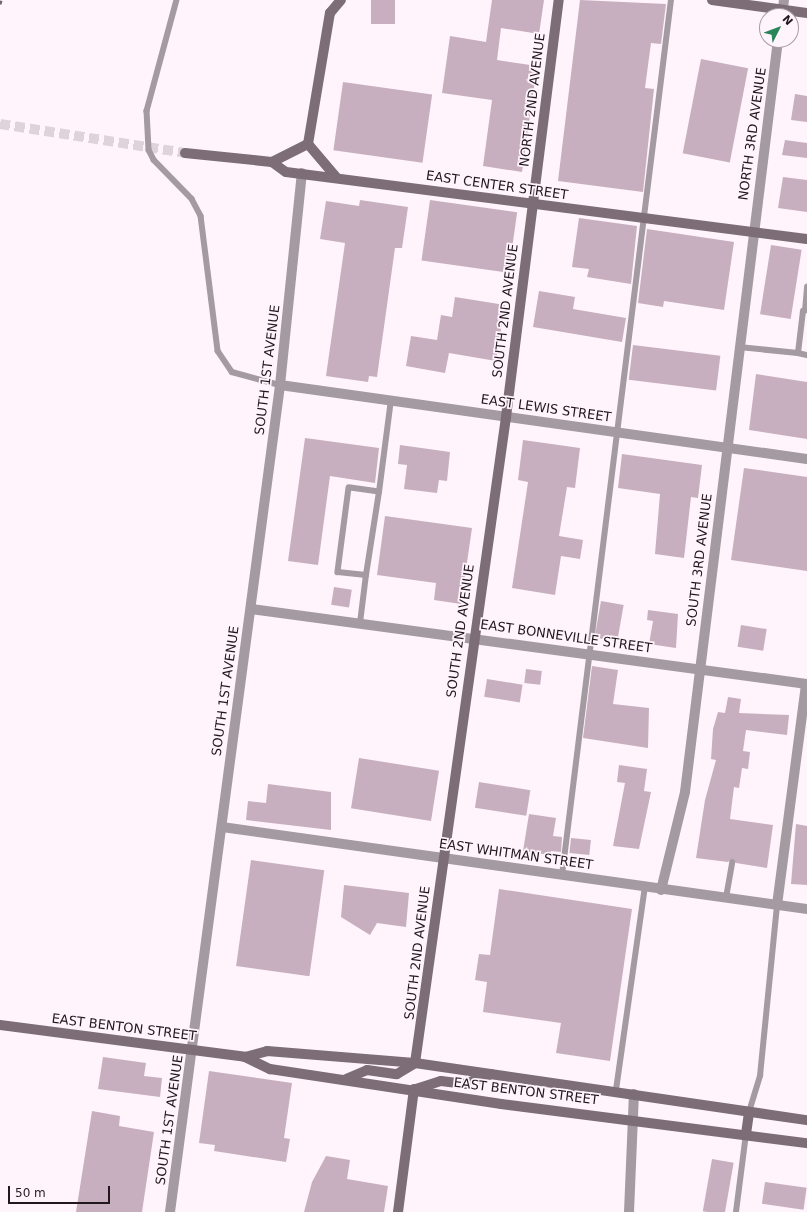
<!DOCTYPE html>
<style>
body{margin:0}
#map{position:relative;width:807px;height:1212px;overflow:hidden;background:#fff4fb;font-family:"DejaVu Sans",sans-serif}
div>[style]{position:absolute}
[style*='--x']{left:calc(var(--x)*1px);top:calc(var(--y)*1px);width:calc(var(--w)*1px);rotate:calc(var(--a)*1deg)}
.building>*{inset:0;background:#c8afbf;transform-origin:0 0}
.secondary-tunnel>*{height:10px;margin-top:-5px;transform-origin:0;background:repeating-linear-gradient(90deg,#ded3da 0 10px,transparent 0 15px)}
.lane>*{height:5.5px;margin:-2.75px;padding:0 2.75px;transform-origin:2.75px;border-radius:2.75px;background:#a49aa1}
.street>*{height:10px;margin:-5px;padding:0 5px;transform-origin:5px;border-radius:5px;background:#a49aa1}
.secondary>*{height:10px;margin:-5px;padding:0 5px;transform-origin:5px;border-radius:5px;background:#7c6d77}
.rail>*{height:3px;margin-top:-1.5px;transform-origin:0;background:repeating-linear-gradient(90deg,#6f656b 0 5px,transparent 0 10px)}
.secondary-bridge>*{height:10px;margin:-5px;padding:0 5px;transform-origin:5px;border-radius:5px;background:#7c6d77}
span{translate:-50% -50%;white-space:nowrap;text-align:center;line-height:1.15;-webkit-text-stroke:3.5px #fff4fb;paint-order:stroke}
.street-label{font-size:13px;color:#21181e}
.north{position:absolute;left:759px;top:8px;width:40px;height:40px;box-sizing:border-box;background:#fff4fb;border:1px solid #a69ca3;border-radius:50%;rotate:48deg;font-size:11px;font-weight:700;line-height:16px;text-align:center;color:#21181e}
.north::after{content:'';display:block;margin:auto;width:14px;height:18px;background:#2a8459;clip-path:polygon(50% 0,100% 100%,50% 72%,0 100%)}
.scale{position:absolute;left:8px;top:1186px;width:102px;height:18px;box-sizing:border-box;border:2px solid #21181e;border-top:0;padding-left:5px;font-size:12px;line-height:14px;white-space:nowrap;color:#21181e;-webkit-text-stroke:3px #fff4fb;paint-order:stroke}
</style>
<div id="map">
<div class="building">
<div style="left:371px;top:0;width:24px;height:24px"></div>
<div style="clip-path:polygon(492px 0,544px 0,539px 34px,501px 28px,497px 60px,537px 66px,522px 172px,483px 166px,492px 100px,442px 93px,450px 36px,486px 42px)"></div>
<div style="clip-path:polygon(580px 0,666px 4px,661px 44px,651px 43px,645px 88px,654px 89px,643px 192px,558px 181px)"></div>
<div style="left:701px;top:59px;width:48px;height:96px;rotate:11deg"></div>
<div style="left:343px;top:82px;width:90px;height:69px;rotate:8deg"></div>
<div style="clip-path:polygon(795px 94px,807px 96px,807px 122px,791px 120px)"></div>
<div style="clip-path:polygon(785px 140px,807px 143px,807px 158px,782px 155px)"></div>
<div style="clip-path:polygon(783px 177px,807px 180px,807px 212px,778px 208px)"></div>
<div style="clip-path:polygon(360px 200px,408px 207px,402px 248px,395px 248px,377px 377px,369px 376px,368px 382px,326px 376px,345px 243px,320px 239px,326px 201px,359px 206px)"></div>
<div style="left:430px;top:200px;width:88px;height:61px;rotate:8deg"></div>
<div style="clip-path:polygon(579px 218px,637px 226px,631px 284px,587px 277px,589px 269px,572px 267px)"></div>
<div style="clip-path:polygon(647px 229px,734px 242px,724px 310px,664px 301px,663px 307px,638px 303px)"></div>
<div style="left:771px;top:245px;width:31px;height:70px;rotate:9deg"></div>
<div style="clip-path:polygon(539px 291px,575px 297px,573px 309px,626px 318px,622px 342px,533px 327px)"></div>
<div style="clip-path:polygon(455px 297px,505px 305px,496px 361px,449px 353px,445px 373px,406px 366px,411px 336px,437px 340px,441px 315px,452px 317px)"></div>
<div style="left:633px;top:345px;width:88px;height:35px;rotate:7deg"></div>
<div style="clip-path:polygon(756px 374px,807px 382px,807px 439px,749px 430px)"></div>
<div style="clip-path:polygon(305px 438px,379px 448px,375px 483px,330px 476px,318px 565px,288px 561px)"></div>
<div style="clip-path:polygon(523px 440px,580px 448px,575px 488px,567px 487px,559px 536px,583px 540px,580px 559px,561px 556px,555px 595px,512px 588px,528px 482px,518px 480px)"></div>
<div style="clip-path:polygon(400px 445px,450px 452px,447px 481px,439px 480px,437px 493px,404px 489px,407px 465px,398px 464px)"></div>
<div style="clip-path:polygon(622px 454px,702px 465px,698px 498px,691px 497px,684px 558px,655px 554px,660px 494px,618px 488px)"></div>
<div style="clip-path:polygon(744px 468px,807px 477px,807px 571px,731px 560px)"></div>
<div style="clip-path:polygon(385px 516px,472px 528px,461px 604px,434px 600px,436px 583px,377px 575px)"></div>
<div style="left:334px;top:587px;width:18px;height:18px;rotate:9deg"></div>
<div style="left:601px;top:601px;width:23px;height:37px;rotate:10deg"></div>
<div style="clip-path:polygon(648px 610px,678px 614px,676px 648px,649px 644px,653px 621px,647px 620px)"></div>
<div style="left:741px;top:625px;width:26px;height:22px;rotate:9deg"></div>
<div style="clip-path:polygon(592px 666px,618px 670px,613px 704px,649px 708px,648px 748px,583px 738px)"></div>
<div style="left:526px;top:669px;width:16px;height:14px;rotate:7deg"></div>
<div style="left:487px;top:679px;width:36px;height:18px;rotate:9deg"></div>
<div style="clip-path:polygon(728px 697px,741px 699px,739px 713px,789px 715px,787px 735px,746px 730px,743px 751px,750px 752px,748px 769px,742px 768px,739px 788px,734px 787px,730px 819px,773px 825px,767px 868px,736px 863px,732px 859px,728px 862px,696px 858px,705px 800px,716px 760px,711px 759px,713px 729px,718px 712px,725px 713px)"></div>
<div style="left:359px;top:758px;width:81px;height:51px;rotate:9deg"></div>
<div style="clip-path:polygon(619px 765px,647px 769px,644px 791px,651px 792px,639px 849px,613px 846px,625px 783px,617px 782px)"></div>
<div style="left:479px;top:782px;width:52px;height:26px;rotate:9deg"></div>
<div style="clip-path:polygon(268px 784px,331px 792px,331px 830px,246px 820px,248px 801px,266px 803px)"></div>
<div style="clip-path:polygon(529px 814px,556px 818px,553px 836px,562px 837px,561px 852px,551px 851px,550px 855px,523px 851px)"></div>
<div style="clip-path:polygon(796px 824px,807px 826px,807px 885px,791px 884px)"></div>
<div style="left:571px;top:838px;width:20px;height:15px;rotate:6deg"></div>
<div style="left:251px;top:860px;width:74px;height:107px;rotate:8deg"></div>
<div style="clip-path:polygon(344px 885px,409px 893px,406px 927px,377px 923px,370px 935px,341px 917px)"></div>
<div style="clip-path:polygon(499px 889px,632px 909px,610px 1061px,556px 1053px,561px 1023px,483px 1012px,487px 982px,475px 980px,479px 954px,490px 955px)"></div>
<div style="clip-path:polygon(103px 1057px,146px 1063px,144px 1076px,162px 1078px,160px 1097px,98px 1089px)"></div>
<div style="clip-path:polygon(209px 1071px,292px 1083px,284px 1138px,290px 1139px,286px 1162px,214px 1151px,215px 1145px,199px 1143px)"></div>
<div style="clip-path:polygon(92px 1111px,120px 1116px,119px 1126px,154px 1132px,142px 1212px,76px 1212px)"></div>
<div style="clip-path:polygon(326px 1156px,350px 1160px,347px 1179px,388px 1186px,384px 1212px,304px 1212px,312px 1182px)"></div>
<div style="left:712px;top:1159px;width:22px;height:53px;rotate:10deg"></div>
<div style="left:765px;top:1182px;width:42px;height:22px;rotate:8deg"></div>
</div>
<div class="secondary-tunnel">
<div style="--x:0;--y:124;--w:187;--a:8.9"></div>
</div>
<div class="lane">
<div style="--x:177;--y:0;--w:115;--a:105.1"></div>
<div style="--x:147;--y:111;--w:39;--a:87"></div>
<div style="--x:149;--y:150;--w:11;--a:63"></div>
<div style="--x:154;--y:160;--w:54;--a:45.7"></div>
<div style="--x:192;--y:199;--w:19;--a:62"></div>
<div style="--x:201;--y:216;--w:136;--a:82.8"></div>
<div style="--x:218;--y:351;--w:25;--a:56"></div>
<div style="--x:232;--y:372;--w:50;--a:15.2"></div>
<div style="--x:805;--y:311;--w:24;--a:-85"></div>
<div style="--x:739;--y:347;--w:59;--a:5.8"></div>
<div style="--x:798;--y:353;--w:42;--a:-83.2"></div>
<div style="--x:798;--y:353;--w:9;--a:13"></div>
<div style="--x:379;--y:492;--w:30;--a:-172"></div>
<div style="--x:349;--y:488;--w:85;--a:97.5"></div>
<div style="--x:338;--y:572;--w:28;--a:6"></div>
<div style="--x:366;--y:575;--w:84;--a:-81.1"></div>
<div style="--x:379;--y:492;--w:93;--a:-82.6"></div>
<div style="--x:360;--y:623;--w:48;--a:-82.9"></div>
<div style="--x:562;--y:875;--w:882;--a:-82.9"></div>
<div style="--x:726;--y:898;--w:36;--a:-80"></div>
<div style="--x:616;--y:1090;--w:205;--a:-81.9"></div>
<div style="--x:749;--y:1112;--w:38;--a:-73"></div>
<div style="--x:760;--y:1076;--w:172;--a:-84.3"></div>
<div style="--x:736;--y:1212;--w:79;--a:-82.7"></div>
</div>
<div class="street">
<div style="--x:782;--y:16;--w:16;--a:-83"></div>
<div style="--x:280;--y:385;--w:532;--a:7.99"></div>
<div style="--x:251;--y:609;--w:561;--a:7.68"></div>
<div style="--x:222;--y:827;--w:591;--a:7.98"></div>
<div style="--x:661;--y:890;--w:101;--a:-76.2"></div>
<div style="--x:685;--y:792;--w:758;--a:-82.95"></div>
<div style="--x:777;--y:905;--w:223;--a:-82.5"></div>
<div style="--x:170;--y:1212;--w:834;--a:-82.42"></div>
<div style="--x:280;--y:385;--w:213;--a:-84.1"></div>
<div style="--x:629;--y:1212;--w:118;--a:-87.6"></div>
</div>
<div class="secondary">
<div style="--x:712;--y:0;--w:96;--a:7.8"></div>
<div style="--x:308;--y:144;--w:43;--a:49.7"></div>
<div style="--x:185;--y:153;--w:87;--a:5.9"></div>
<div style="--x:272;--y:162;--w:17;--a:36"></div>
<div style="--x:286;--y:172;--w:525;--a:7.33"></div>
<div style="--x:272;--y:162;--w:40;--a:-26.6"></div>
<div style="--x:308;--y:144;--w:133;--a:-80.5"></div>
<div style="--x:330;--y:13;--w:17;--a:-50"></div>
<div style="--x:245;--y:1057;--w:28;--a:26"></div>
<div style="--x:270;--y:1069;--w:234;--a:8.6"></div>
<div style="--x:501;--y:1104;--w:308;--a:7.3"></div>
<div style="--x:245;--y:1057;--w:23;--a:-15"></div>
<div style="--x:267;--y:1051;--w:148;--a:4.6"></div>
<div style="--x:415;--y:1063;--w:396;--a:8.3"></div>
<div style="--x:415;--y:1063;--w:652;--a:-81.98"></div>
<div style="--x:506;--y:417;--w:420;--a:-82.8"></div>
<div style="--x:346;--y:1079;--w:23;--a:-23"></div>
<div style="--x:367;--y:1070;--w:30;--a:8"></div>
<div style="--x:397;--y:1074;--w:21;--a:-31"></div>
<div style="--x:416;--y:1089;--w:26;--a:-18"></div>
<div style="--x:441;--y:1081;--w:24;--a:7"></div>
<div style="--x:465;--y:1084;--w:28;--a:-21"></div>
<div style="--x:746;--y:1134;--w:22;--a:-82"></div>
<div style="--x:398;--y:1212;--w:124;--a:-82.6"></div>
</div>
<div class="rail">
<div style="--x:0;--y:4;--w:4;--a:-76"></div>
</div>
<div class="secondary-bridge">
<div style="--x:0;--y:1025;--w:247;--a:7.4"></div>
</div>
<div class="street-label">
<span style="left:533px;top:100px;rotate:-83deg">NORTH 2ND AVENUE</span>
<span style="left:753px;top:134px;rotate:-82deg">NORTH 3RD AVENUE</span>
<span style="left:497px;top:186px;rotate:8deg">EAST CENTER STREET</span>
<span style="left:506px;top:311px;rotate:-83deg">SOUTH 2ND AVENUE</span>
<span style="left:268px;top:370px;rotate:-83deg">SOUTH 1ST AVENUE</span>
<span style="left:546px;top:409px;rotate:8deg">EAST LEWIS STREET</span>
<span style="left:700px;top:560px;rotate:-83deg">SOUTH 3RD AVENUE</span>
<span style="left:461px;top:631px;rotate:-82deg">SOUTH 2ND AVENUE</span>
<span style="left:566px;top:637px;rotate:8deg">EAST BONNEVILLE STREET</span>
<span style="left:226px;top:691px;rotate:-82deg">SOUTH 1ST AVENUE</span>
<span style="left:516px;top:855px;rotate:8deg">EAST WHITMAN STREET</span>
<span style="left:418px;top:953px;rotate:-83deg">SOUTH 2ND AVENUE</span>
<span style="left:124px;top:1028px;rotate:7deg">EAST BENTON STREET</span>
<span style="left:526px;top:1092px;rotate:7deg">EAST BENTON STREET</span>
<span style="left:170px;top:1120px;rotate:-82deg">SOUTH 1ST AVENUE</span>
</div>
<div class="north">N</div>
<div class="scale">50 m</div>
</div>
